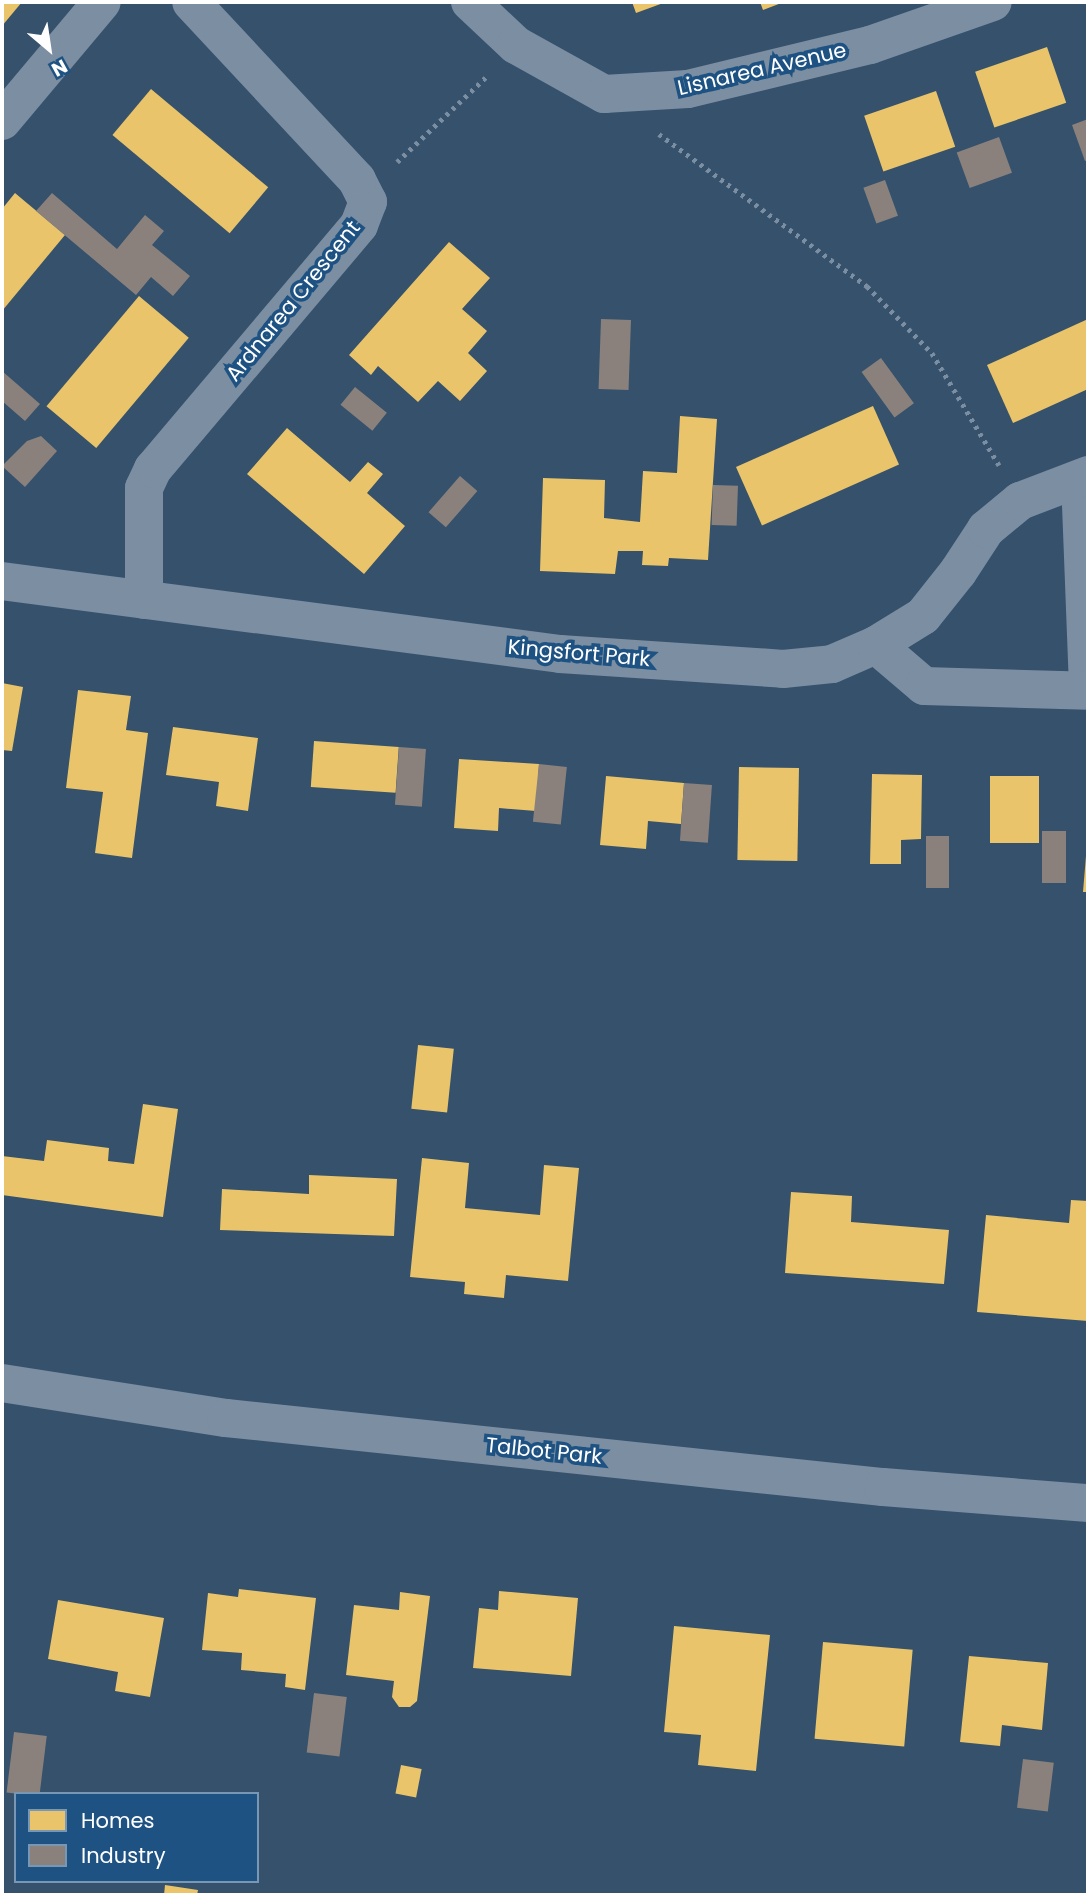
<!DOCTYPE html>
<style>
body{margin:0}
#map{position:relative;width:1090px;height:1897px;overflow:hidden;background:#35516c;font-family:Poppins,sans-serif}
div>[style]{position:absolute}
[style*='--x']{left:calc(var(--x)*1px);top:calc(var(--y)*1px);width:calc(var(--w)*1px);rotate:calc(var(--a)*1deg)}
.homes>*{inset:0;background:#e9c46a;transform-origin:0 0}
.industry>*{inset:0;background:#8a817c;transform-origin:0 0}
.path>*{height:4.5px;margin-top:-2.25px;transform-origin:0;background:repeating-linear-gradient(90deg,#7b8ea2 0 3.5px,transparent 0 8.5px)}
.minor>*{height:38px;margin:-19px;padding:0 19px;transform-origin:19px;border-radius:19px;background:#7b8ea2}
span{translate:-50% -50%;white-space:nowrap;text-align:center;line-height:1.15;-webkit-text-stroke:7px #1e5282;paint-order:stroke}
.street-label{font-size:21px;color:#fff}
.frame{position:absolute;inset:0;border:4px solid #fff;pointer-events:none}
.legend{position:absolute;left:14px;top:1792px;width:245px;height:91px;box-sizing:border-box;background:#1e5282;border:2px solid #7897b4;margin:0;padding:9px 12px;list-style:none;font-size:21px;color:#fff}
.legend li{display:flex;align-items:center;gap:14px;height:35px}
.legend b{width:35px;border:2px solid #7897b4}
.north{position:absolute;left:14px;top:14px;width:70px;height:70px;-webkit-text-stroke:5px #1e5282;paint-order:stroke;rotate:151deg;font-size:19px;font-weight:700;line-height:28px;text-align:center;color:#fff}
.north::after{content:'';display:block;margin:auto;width:24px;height:32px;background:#fff;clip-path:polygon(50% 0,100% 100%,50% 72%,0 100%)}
</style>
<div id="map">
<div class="homes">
<div style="clip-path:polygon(2px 2px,22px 2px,2px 26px)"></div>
<div style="clip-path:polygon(632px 2px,666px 2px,636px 13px)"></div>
<div style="clip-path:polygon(760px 2px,784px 2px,763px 10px)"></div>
<div style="left:1047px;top:47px;width:59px;height:76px;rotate:71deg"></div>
<div style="left:151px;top:89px;width:153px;height:60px;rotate:40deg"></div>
<div style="left:936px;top:91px;width:59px;height:76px;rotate:71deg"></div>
<div style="clip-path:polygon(15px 193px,65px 235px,2px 311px,2px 209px)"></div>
<div style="clip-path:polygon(449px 242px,490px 278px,462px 309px,487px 331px,468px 353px,487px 371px,460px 401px,438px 381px,418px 402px,378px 366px,371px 375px,349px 355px)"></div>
<div style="left:139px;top:296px;width:65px;height:144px;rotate:40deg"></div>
<div style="clip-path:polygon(1088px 319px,1088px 389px,1013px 423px,987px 365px)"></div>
<div style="left:873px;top:406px;width:64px;height:150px;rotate:66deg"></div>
<div style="clip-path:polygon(680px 416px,717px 419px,708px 560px,669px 558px,668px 566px,642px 565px,643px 551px,618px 551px,615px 574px,540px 571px,543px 478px,605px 480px,604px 518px,640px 522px,643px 471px,677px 473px)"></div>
<div style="clip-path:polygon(287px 428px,350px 482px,368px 462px,383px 474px,367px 493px,405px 526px,364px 574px,247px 474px)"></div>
<div style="clip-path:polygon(2px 683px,23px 687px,12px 751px,2px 750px)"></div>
<div style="clip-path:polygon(78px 690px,131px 696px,126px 730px,148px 733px,132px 858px,95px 853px,103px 792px,66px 788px)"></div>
<div style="clip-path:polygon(173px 727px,258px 738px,248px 811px,216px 806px,219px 782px,166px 775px)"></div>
<div style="left:314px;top:741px;width:85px;height:46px;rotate:4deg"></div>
<div style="clip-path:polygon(459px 759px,539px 764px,536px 811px,499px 808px,498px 831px,454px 828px)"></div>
<div style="left:739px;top:767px;width:60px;height:93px;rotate:1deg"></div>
<div style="clip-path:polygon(872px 774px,922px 775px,921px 839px,901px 840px,901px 864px,870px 864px)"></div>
<div style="clip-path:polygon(606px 776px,684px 783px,681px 824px,648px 821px,646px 849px,600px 845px)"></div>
<div style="left:1039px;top:776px;width:67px;height:49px;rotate:90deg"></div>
<div style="clip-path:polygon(1088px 853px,1088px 892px,1083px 892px,1086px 856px)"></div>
<div style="left:418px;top:1045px;width:36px;height:64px;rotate:6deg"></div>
<div style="clip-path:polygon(143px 1104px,178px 1109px,163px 1217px,2px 1195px,2px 1156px,44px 1161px,47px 1140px,109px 1148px,108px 1161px,134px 1164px)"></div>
<div style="clip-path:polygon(422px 1158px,469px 1163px,465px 1208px,540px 1215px,544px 1165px,579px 1168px,568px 1281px,506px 1275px,504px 1298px,464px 1294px,465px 1282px,410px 1277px)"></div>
<div style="clip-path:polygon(309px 1175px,397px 1179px,394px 1236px,220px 1230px,222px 1189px,309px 1194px)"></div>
<div style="clip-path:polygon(791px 1192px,852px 1196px,851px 1222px,949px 1230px,944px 1284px,785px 1273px)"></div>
<div style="clip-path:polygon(1071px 1200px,1088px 1201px,1088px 1321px,977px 1312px,986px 1215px,1069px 1223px)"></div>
<div style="clip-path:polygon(239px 1589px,316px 1598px,305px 1690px,285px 1687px,286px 1674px,241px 1670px,242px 1653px,202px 1650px,208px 1593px,238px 1597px)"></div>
<div style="clip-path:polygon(499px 1591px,578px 1598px,571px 1676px,473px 1668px,479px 1608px,498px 1610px)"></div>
<div style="clip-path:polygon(400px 1592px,430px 1596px,417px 1701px,410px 1707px,399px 1707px,392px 1697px,394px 1681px,346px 1675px,354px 1605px,399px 1610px)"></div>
<div style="clip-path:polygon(58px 1600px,164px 1618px,150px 1697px,115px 1691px,118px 1672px,48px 1659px)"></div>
<div style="clip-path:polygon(674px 1626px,770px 1635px,756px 1771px,698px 1765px,701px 1735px,664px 1732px)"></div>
<div style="left:823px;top:1642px;width:90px;height:97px;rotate:5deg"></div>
<div style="clip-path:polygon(969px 1656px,1048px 1663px,1042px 1730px,1002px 1725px,1000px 1746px,960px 1742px)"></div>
<div style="left:401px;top:1765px;width:21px;height:29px;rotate:11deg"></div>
<div style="clip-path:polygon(165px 1885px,198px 1890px,197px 1895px,164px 1895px)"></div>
</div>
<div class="industry">
<div style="clip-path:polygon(1088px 119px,1088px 160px,1085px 161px,1072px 125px)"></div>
<div style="left:999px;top:137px;width:38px;height:45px;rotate:70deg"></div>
<div style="left:885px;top:180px;width:38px;height:23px;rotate:70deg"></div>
<div style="clip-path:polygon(52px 193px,117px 249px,145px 215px,164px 231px,152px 245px,190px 276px,173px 296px,151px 277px,136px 295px,36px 211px)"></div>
<div style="left:601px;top:319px;width:30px;height:70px;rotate:2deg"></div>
<div style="left:881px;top:358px;width:56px;height:24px;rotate:54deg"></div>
<div style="clip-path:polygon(2px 371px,40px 404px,25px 421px,2px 401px)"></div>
<div style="left:355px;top:387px;width:41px;height:23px;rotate:39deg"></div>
<div style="clip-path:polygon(41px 436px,57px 451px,25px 487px,2px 466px,27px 441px)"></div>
<div style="left:460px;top:476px;width:23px;height:48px;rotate:41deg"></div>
<div style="left:713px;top:485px;width:25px;height:40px;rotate:2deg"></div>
<div style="left:399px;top:747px;width:27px;height:58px;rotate:4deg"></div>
<div style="left:539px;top:764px;width:28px;height:58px;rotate:6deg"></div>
<div style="left:684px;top:783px;width:28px;height:58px;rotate:4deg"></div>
<div style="left:1042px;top:831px;width:24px;height:52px"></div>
<div style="left:926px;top:836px;width:23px;height:52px"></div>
<div style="left:314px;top:1693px;width:33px;height:60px;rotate:7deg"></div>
<div style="left:14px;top:1732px;width:33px;height:61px;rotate:7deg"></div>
<div style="left:1023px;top:1759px;width:31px;height:49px;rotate:7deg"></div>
</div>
<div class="path">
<div style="--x:659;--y:134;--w:258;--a:36.2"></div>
<div style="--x:867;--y:286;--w:93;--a:45.9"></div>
<div style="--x:932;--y:353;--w:131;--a:59.1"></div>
<div style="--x:397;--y:162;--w:124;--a:-43.7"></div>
</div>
<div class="minor">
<div style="--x:470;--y:2;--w:63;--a:43.1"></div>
<div style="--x:516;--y:45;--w:101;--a:29.1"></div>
<div style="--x:604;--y:94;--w:84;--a:-3.4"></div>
<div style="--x:688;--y:89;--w:187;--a:-13.6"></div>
<div style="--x:870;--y:45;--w:130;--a:-19.3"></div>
<div style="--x:2;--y:121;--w:155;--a:-50"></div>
<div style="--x:1080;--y:479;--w:211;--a:87.8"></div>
<div style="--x:2;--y:581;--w:563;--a:7.45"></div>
<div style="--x:560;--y:654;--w:224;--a:3.8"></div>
<div style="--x:783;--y:669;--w:49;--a:-5.8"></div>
<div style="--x:832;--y:664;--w:48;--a:-23.4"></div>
<div style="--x:876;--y:645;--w:55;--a:-31.7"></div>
<div style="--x:923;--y:616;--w:56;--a:-51.5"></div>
<div style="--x:958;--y:572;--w:51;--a:-56.9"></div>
<div style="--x:986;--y:529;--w:44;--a:-39.5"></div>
<div style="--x:1020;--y:501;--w:73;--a:-20.9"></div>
<div style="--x:144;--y:600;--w:112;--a:-90"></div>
<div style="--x:144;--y:488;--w:21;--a:-65"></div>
<div style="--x:153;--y:469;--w:319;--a:-49.8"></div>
<div style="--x:359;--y:225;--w:25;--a:-69"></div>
<div style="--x:368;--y:202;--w:25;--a:-117"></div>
<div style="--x:357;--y:180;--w:243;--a:-133"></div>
<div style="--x:876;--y:645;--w:63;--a:40.5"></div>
<div style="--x:924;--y:686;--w:164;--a:1.7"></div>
<div style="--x:2;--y:1383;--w:227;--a:8.9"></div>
<div style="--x:226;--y:1418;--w:661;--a:6"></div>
<div style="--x:883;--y:1487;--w:206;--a:4.5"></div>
</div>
<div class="street-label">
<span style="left:762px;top:69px;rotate:-13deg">Lisnarea Avenue</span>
<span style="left:293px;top:301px;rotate:-51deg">Ardnarea Crescent</span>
<span style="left:579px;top:653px;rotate:5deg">Kingsfort Park</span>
<span style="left:544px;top:1451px;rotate:6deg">Talbot Park</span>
</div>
<div class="frame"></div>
<ul class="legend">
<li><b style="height:19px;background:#e9c46a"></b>Homes</li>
<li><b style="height:19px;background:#8a817c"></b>Industry</li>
</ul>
<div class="north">N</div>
</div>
